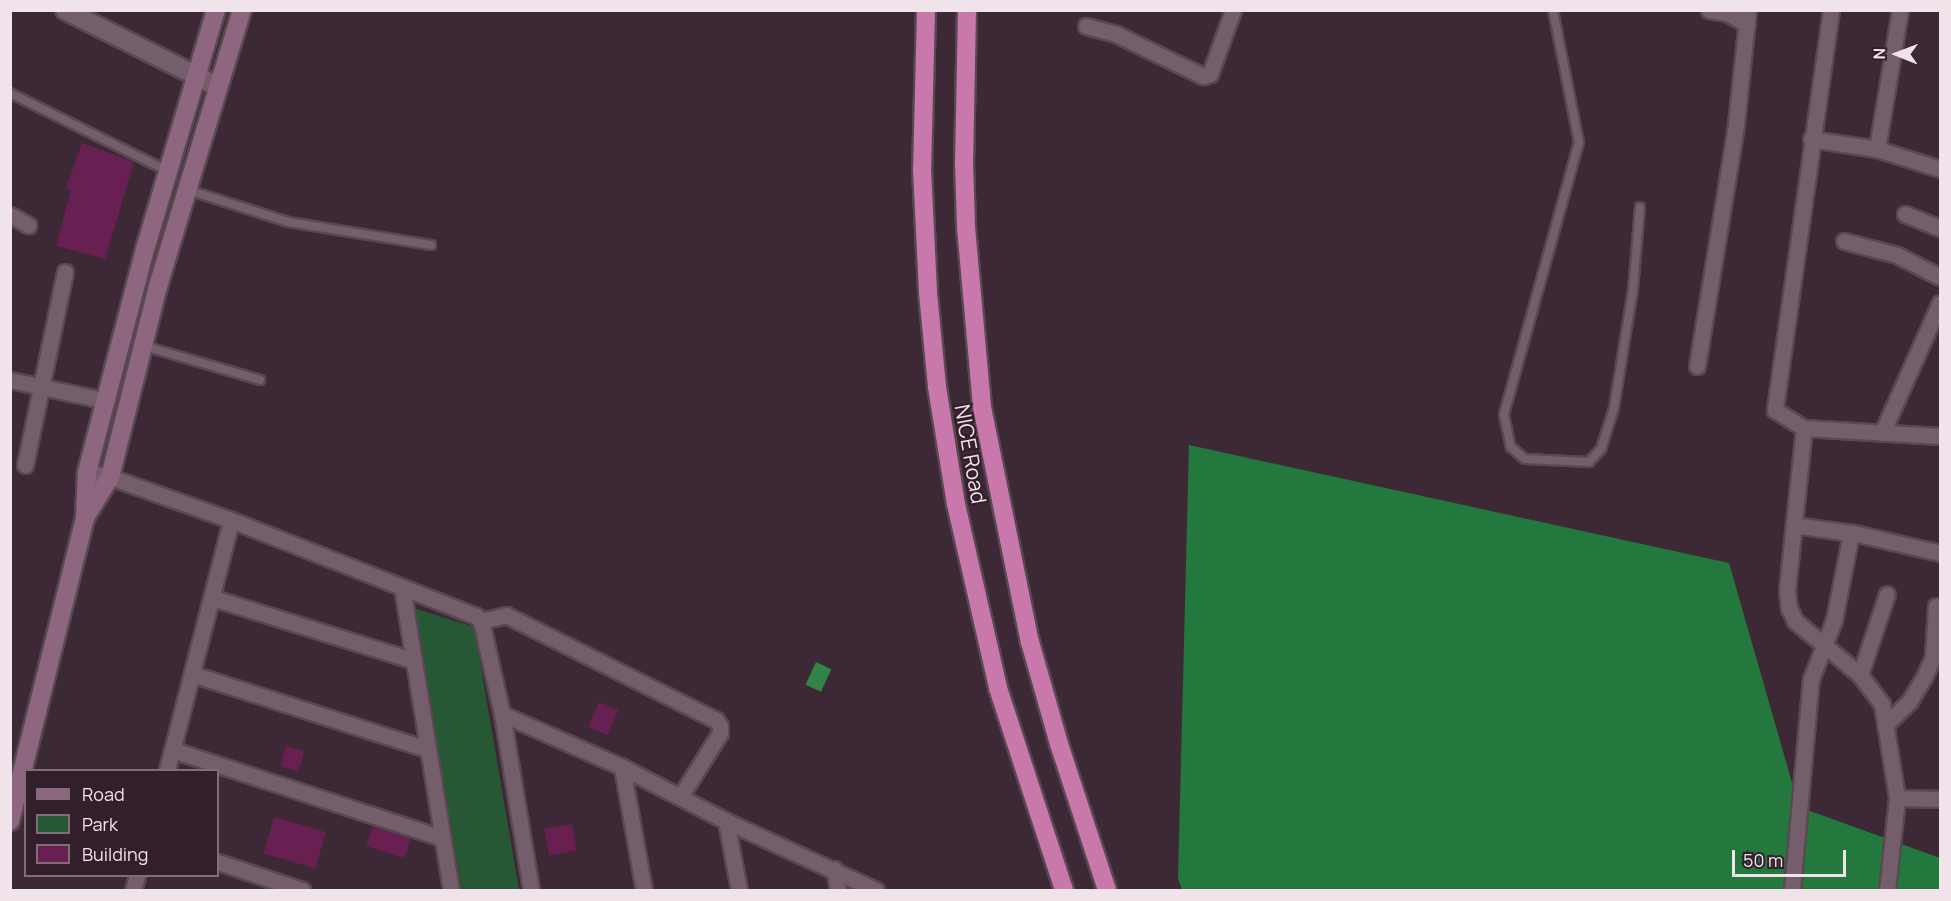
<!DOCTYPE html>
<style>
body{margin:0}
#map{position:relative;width:1951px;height:901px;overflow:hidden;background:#3d2935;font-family:Manrope,sans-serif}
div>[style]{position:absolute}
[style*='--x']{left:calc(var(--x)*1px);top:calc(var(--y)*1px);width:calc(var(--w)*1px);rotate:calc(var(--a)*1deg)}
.green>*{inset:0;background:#265933}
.forest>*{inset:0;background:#23783e}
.water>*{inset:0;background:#318348;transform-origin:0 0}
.building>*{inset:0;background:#681f51;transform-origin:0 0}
.roads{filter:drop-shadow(2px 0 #584852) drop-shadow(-2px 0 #584852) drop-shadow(0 2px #584852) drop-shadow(0 -2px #584852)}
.service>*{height:8px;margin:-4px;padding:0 4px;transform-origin:4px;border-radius:4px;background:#755e6c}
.minor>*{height:15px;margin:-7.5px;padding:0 7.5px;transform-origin:7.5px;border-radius:7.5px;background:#755e6c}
.tertiary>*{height:18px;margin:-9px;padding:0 9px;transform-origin:9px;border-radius:9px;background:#755e6c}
.secondary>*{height:18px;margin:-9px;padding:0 9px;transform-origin:9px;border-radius:9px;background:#8e667f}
.motorway>*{height:18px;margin:-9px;padding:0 9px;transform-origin:9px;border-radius:9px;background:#c978ab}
span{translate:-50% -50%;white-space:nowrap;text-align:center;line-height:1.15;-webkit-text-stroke:4.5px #331f2b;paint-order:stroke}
.street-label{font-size:21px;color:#f0e3ea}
.frame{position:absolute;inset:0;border:12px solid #f0e3ea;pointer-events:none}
.legend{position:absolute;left:24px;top:769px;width:195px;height:108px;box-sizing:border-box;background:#331f2b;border:2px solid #7f6d77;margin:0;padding:8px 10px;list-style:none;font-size:18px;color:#f0e3ea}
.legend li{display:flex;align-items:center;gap:12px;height:30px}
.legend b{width:30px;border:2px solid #7f6d77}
.north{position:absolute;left:1867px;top:24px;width:60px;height:60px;-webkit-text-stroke:4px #331f2b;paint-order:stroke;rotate:271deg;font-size:16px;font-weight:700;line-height:24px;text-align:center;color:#f0e3ea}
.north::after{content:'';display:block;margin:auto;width:21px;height:27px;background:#f0e3ea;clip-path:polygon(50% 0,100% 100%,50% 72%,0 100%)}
.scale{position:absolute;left:1732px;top:850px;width:114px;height:27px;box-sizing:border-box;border:3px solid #f0e3ea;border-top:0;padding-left:8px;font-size:18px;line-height:21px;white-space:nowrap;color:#f0e3ea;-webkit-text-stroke:4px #331f2b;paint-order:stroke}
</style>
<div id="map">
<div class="green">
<div style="clip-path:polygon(413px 608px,474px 627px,519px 890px,462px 890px)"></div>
</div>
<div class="forest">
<div style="clip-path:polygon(1189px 445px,1729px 563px,1799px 807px,1940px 858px,1940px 890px,1182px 890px,1178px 878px)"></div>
</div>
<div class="water">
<div style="left:816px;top:662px;width:17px;height:25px;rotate:25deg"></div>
</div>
<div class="building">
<div style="clip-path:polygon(82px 143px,134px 162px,105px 259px,56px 246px,71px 190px,66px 188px)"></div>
<div style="left:599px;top:702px;width:21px;height:27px;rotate:23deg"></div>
<div style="left:286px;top:746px;width:19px;height:21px;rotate:16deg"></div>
<div style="left:274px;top:817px;width:54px;height:38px;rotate:16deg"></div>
<div style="left:572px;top:824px;width:27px;height:28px;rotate:80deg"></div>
<div style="left:373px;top:826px;width:40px;height:21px;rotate:18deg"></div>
</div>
<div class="roads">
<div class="service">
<div style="--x:1553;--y:10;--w:135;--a:78.9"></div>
<div style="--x:1579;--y:142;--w:283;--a:105.4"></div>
<div style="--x:1504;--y:415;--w:33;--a:78"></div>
<div style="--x:1511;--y:447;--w:18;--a:41"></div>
<div style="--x:1525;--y:459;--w:64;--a:2.7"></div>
<div style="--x:1589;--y:462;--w:18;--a:-47"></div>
<div style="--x:1601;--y:449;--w:43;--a:-72.4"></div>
<div style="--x:1614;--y:408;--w:121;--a:-80.9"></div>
<div style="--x:1633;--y:289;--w:82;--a:-85.1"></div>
<div style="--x:10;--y:93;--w:176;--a:26.3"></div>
<div style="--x:188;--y:190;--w:105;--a:17.7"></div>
<div style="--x:288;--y:222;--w:145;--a:9.1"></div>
<div style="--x:144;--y:346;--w:121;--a:16.3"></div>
</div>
<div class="minor">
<div style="--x:1709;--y:10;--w:18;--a:9"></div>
<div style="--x:1727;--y:13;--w:23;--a:29"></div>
<div style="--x:1831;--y:10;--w:404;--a:98"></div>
<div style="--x:1775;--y:410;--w:34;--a:32"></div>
<div style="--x:1804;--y:428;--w:136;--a:3.4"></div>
<div style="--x:1086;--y:26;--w:31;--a:15"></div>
<div style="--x:1116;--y:34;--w:97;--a:25.8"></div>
<div style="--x:1203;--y:76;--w:7;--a:-16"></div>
<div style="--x:1210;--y:74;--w:68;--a:-70.2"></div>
<div style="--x:1811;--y:139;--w:67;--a:8.6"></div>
<div style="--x:1877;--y:149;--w:66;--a:17.6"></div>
<div style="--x:1877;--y:149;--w:141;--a:-80.6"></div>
<div style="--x:1905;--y:214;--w:38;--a:22"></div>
<div style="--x:10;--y:215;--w:21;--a:29"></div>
<div style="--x:1844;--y:241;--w:55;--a:14.8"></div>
<div style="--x:1897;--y:255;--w:48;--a:27.1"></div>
<div style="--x:1697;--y:366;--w:245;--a:-80.8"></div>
<div style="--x:1736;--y:124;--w:115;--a:-84"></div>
<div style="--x:10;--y:380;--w:99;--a:12.2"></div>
<div style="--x:1804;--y:428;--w:163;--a:96"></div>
<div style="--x:1787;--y:590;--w:18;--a:84"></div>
<div style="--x:1789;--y:608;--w:14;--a:65"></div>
<div style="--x:1795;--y:621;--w:85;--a:39.7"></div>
<div style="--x:1860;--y:675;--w:36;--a:53"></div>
<div style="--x:1882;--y:704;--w:95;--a:80.9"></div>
<div style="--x:1897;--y:798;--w:93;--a:96.2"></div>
<div style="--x:1882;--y:433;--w:142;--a:-66"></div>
<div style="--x:25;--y:465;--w:197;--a:-78.3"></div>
<div style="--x:87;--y:472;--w:24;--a:12"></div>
<div style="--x:110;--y:477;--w:128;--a:19.6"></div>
<div style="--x:231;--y:520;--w:263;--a:21.4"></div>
<div style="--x:476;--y:616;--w:7;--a:45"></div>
<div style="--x:481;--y:621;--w:95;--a:77.3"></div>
<div style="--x:502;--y:714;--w:178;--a:80.6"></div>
<div style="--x:1794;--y:525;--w:65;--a:8"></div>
<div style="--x:1858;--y:534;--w:84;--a:13"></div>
<div style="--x:402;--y:587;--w:307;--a:80.8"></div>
<div style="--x:213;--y:598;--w:208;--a:17.3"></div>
<div style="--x:481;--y:621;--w:26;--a:-13"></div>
<div style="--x:506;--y:615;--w:235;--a:26.6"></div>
<div style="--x:716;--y:720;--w:7;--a:56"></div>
<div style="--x:720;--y:726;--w:7;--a:90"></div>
<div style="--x:720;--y:733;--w:75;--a:122"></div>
<div style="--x:192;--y:674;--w:247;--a:17.7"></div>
<div style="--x:1860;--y:675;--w:85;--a:-71.6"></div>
<div style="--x:502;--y:714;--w:131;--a:23.8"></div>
<div style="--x:622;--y:767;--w:117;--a:27.4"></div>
<div style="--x:726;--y:821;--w:165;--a:24.7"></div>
<div style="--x:1885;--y:725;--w:33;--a:-44"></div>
<div style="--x:1909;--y:702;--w:31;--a:-59"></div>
<div style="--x:1925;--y:675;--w:20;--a:-66"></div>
<div style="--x:1933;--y:657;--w:51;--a:-86.6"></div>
<div style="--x:173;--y:750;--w:283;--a:18.1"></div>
<div style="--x:622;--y:767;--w:125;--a:79.9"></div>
<div style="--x:167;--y:770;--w:258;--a:-75.6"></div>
<div style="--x:1897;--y:798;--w:43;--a:1.3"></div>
<div style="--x:726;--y:821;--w:70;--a:79.3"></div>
<div style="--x:218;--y:862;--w:89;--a:18.4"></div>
<div style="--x:834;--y:869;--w:21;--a:79"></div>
<div style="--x:133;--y:890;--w:15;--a:-74"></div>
<div style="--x:1792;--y:890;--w:212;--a:-84.9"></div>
<div style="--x:1811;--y:679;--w:63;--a:-68.7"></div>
<div style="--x:1834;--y:620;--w:89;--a:-78.9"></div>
</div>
<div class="tertiary">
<div style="--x:65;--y:10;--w:170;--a:26.6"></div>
</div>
<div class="secondary">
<div style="--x:86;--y:516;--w:46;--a:-58.4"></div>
<div style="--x:110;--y:477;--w:197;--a:-75.9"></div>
<div style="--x:158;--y:286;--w:288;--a:-73.1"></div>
<div style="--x:10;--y:821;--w:313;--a:-76.1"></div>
<div style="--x:85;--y:517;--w:45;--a:-87.5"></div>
<div style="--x:87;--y:472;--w:234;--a:-75.4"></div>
<div style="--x:146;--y:246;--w:246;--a:-73.5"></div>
</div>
<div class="motorway">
<div style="--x:926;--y:10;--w:159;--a:91.4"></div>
<div style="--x:922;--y:169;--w:124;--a:87.2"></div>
<div style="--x:928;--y:293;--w:94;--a:84.5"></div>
<div style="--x:937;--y:387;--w:119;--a:80.8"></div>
<div style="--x:956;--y:504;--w:189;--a:77.1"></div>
<div style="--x:998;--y:688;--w:213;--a:71.9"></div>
<div style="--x:967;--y:10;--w:152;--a:91.1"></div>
<div style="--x:964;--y:162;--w:65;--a:88.2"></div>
<div style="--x:966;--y:227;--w:181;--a:84.9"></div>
<div style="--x:982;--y:407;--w:240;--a:78.5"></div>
<div style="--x:1030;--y:642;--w:106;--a:74.1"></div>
<div style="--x:1059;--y:744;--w:154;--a:71.8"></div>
</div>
</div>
<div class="street-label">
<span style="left:971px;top:454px;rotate:80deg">NICE Road</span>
</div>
<div class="frame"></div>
<ul class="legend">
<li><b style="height:8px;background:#8e667f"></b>Road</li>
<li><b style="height:16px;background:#265933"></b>Park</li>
<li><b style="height:16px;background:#681f51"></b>Building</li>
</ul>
<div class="north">N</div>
<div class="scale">50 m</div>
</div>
